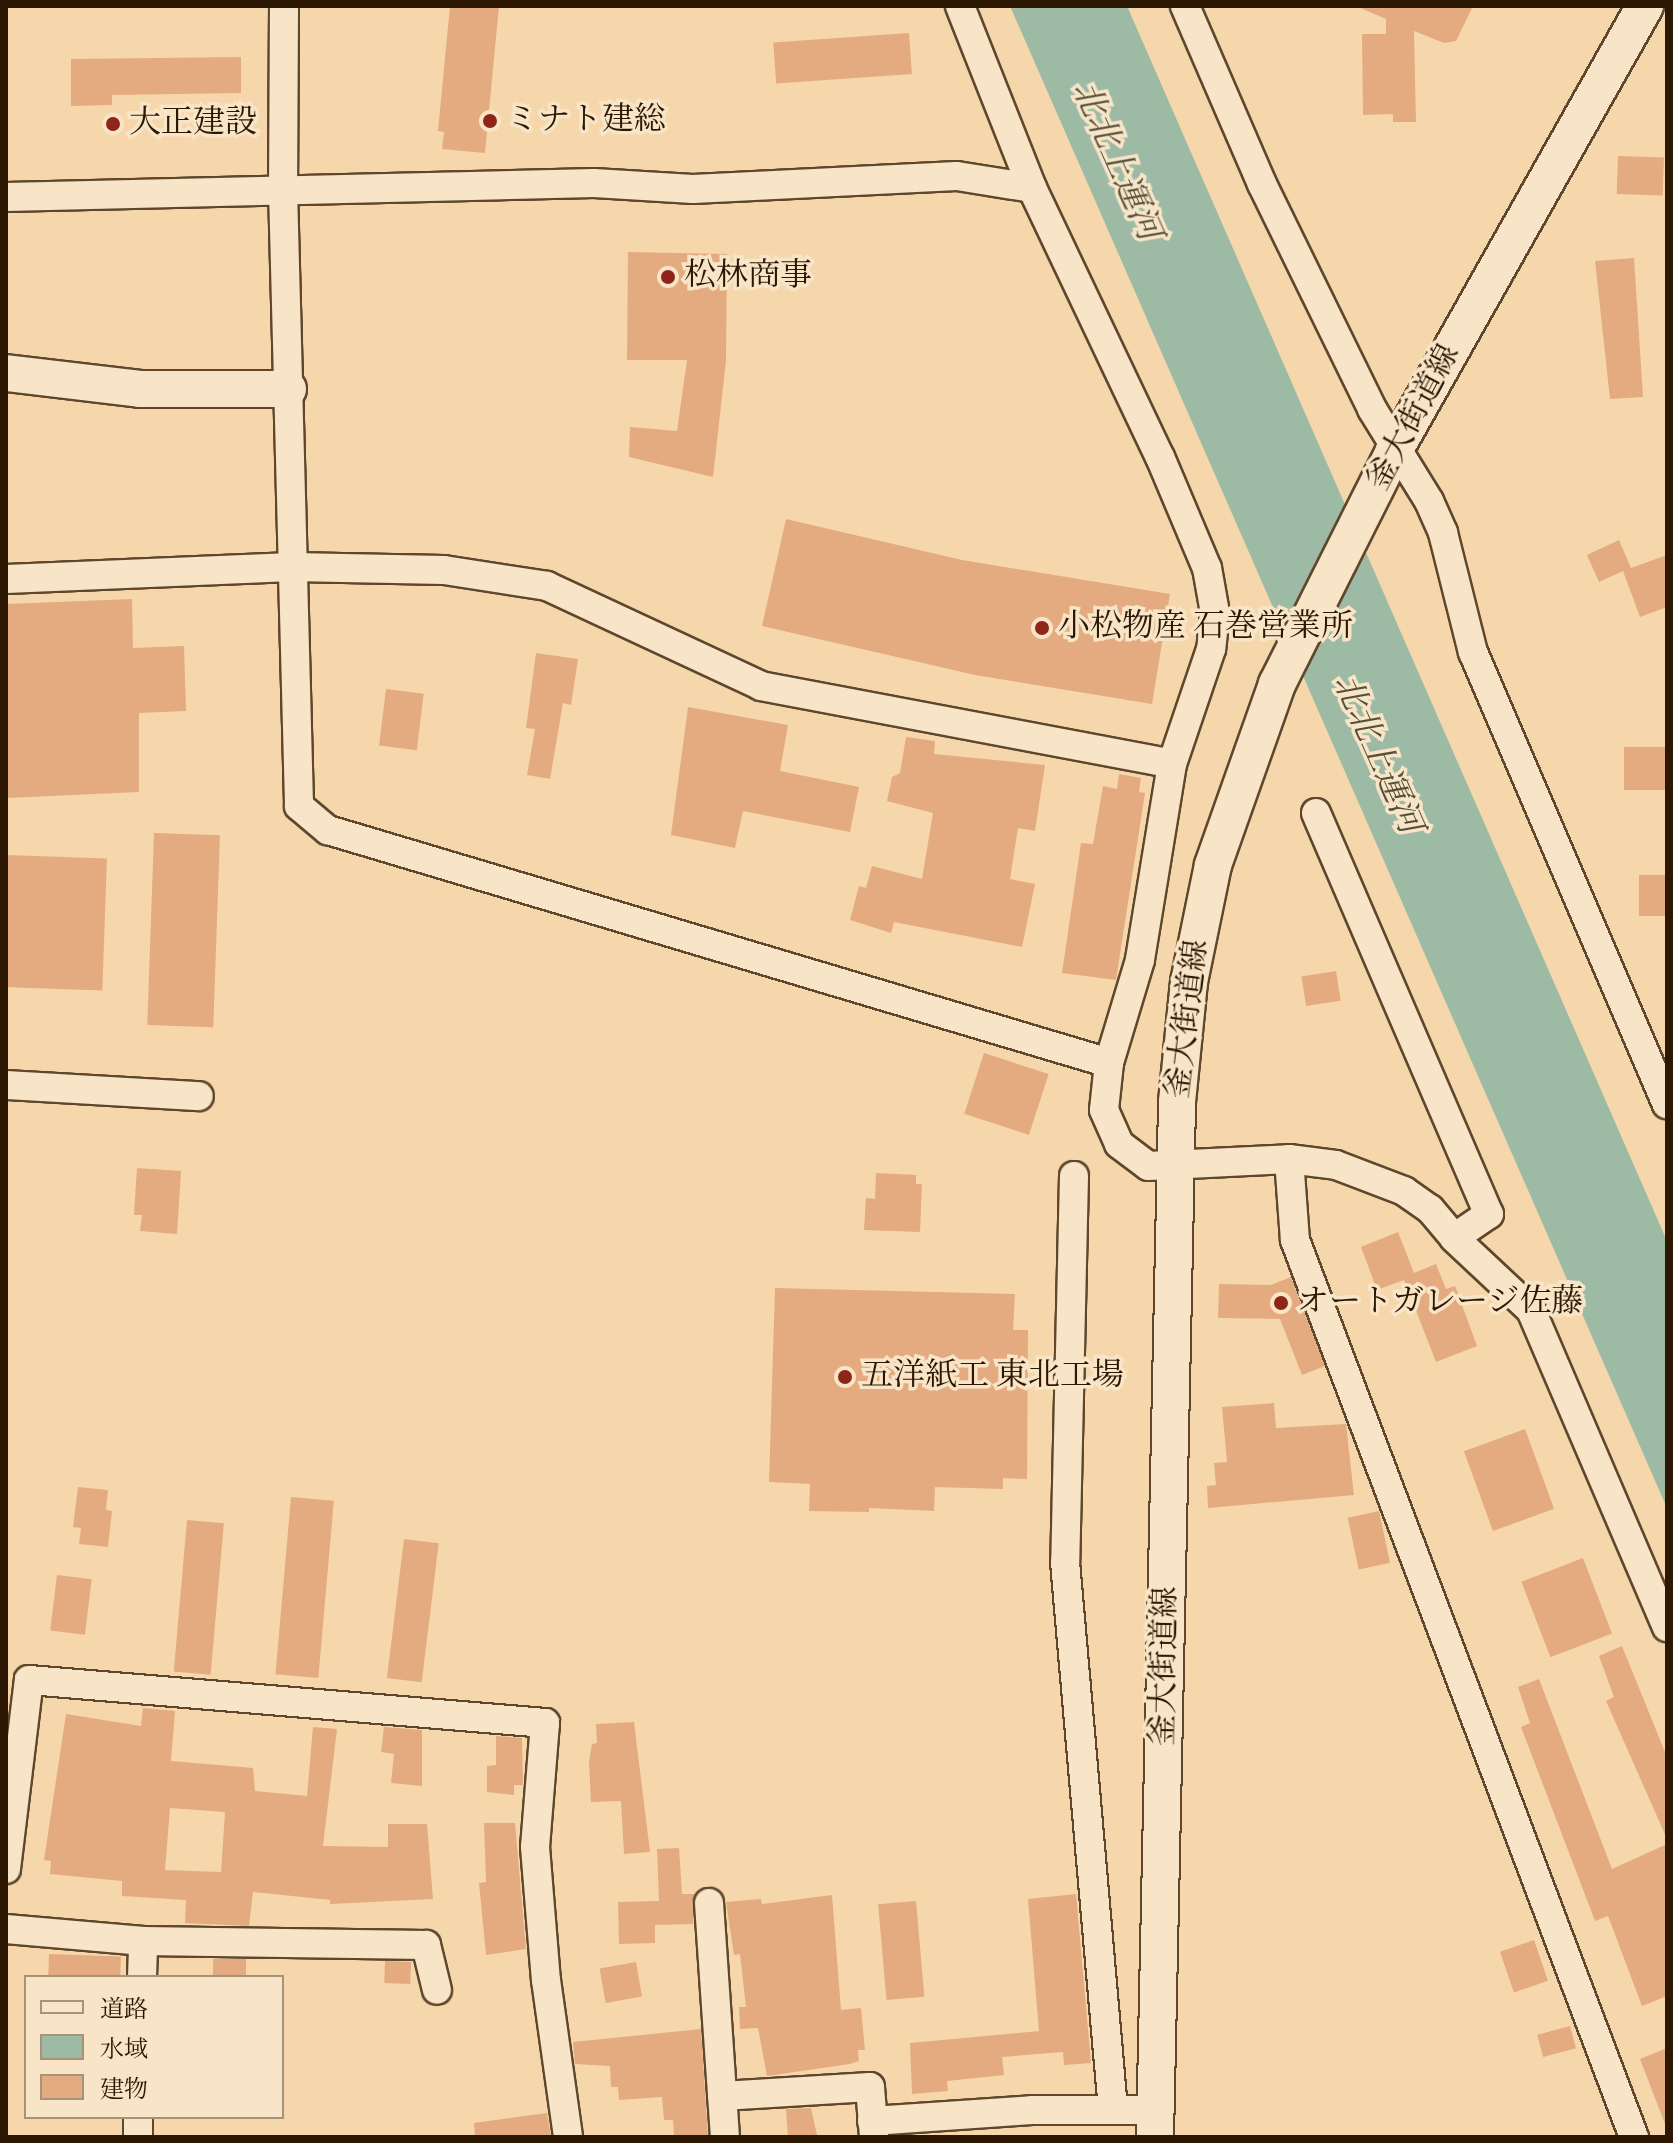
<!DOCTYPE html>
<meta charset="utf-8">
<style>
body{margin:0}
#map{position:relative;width:1673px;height:2143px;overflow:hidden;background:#f5d7ab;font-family:"IM FELL English","Noto Serif JP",serif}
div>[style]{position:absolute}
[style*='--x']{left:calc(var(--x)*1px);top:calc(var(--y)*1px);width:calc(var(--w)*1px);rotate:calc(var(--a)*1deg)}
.water>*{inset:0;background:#9dbaa5}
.building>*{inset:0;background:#e4ab80;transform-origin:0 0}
.roads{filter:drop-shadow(2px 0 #5e472c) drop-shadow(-2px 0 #5e472c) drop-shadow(0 2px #5e472c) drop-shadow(0 -2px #5e472c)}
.minor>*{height:28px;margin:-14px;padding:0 14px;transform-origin:14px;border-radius:14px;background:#f8e5c8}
.tertiary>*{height:36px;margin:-18px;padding:0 18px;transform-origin:18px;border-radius:18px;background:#f8e5c8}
.dots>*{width:22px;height:22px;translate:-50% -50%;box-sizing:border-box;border:4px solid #f8e5c8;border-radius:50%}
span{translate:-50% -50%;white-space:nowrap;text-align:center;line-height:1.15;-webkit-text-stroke:7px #f8e5c8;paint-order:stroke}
.poi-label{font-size:32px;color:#2c1702}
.left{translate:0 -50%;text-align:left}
.street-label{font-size:32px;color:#2c1702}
.water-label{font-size:34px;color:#54503b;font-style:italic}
.frame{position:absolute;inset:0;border:8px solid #2c1702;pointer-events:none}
.legend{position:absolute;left:24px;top:1975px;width:260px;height:144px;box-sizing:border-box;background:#f8e5c8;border:2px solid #a69379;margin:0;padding:10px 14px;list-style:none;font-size:24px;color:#2c1702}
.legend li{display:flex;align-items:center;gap:16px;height:40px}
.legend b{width:40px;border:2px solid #a69379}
</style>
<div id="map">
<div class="water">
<div style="clip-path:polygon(1010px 6px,1127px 6px,1667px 1241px,1667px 1508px)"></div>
</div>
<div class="building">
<div style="clip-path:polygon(450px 6px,499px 6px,485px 153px,442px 149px,444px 132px,438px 131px)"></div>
<div style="clip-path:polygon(1356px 6px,1473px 6px,1456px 41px,1444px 43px,1414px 31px,1416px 122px,1393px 122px,1393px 114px,1363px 115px,1362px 34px,1386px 34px,1386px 19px)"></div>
<div style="left:909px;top:33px;width:41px;height:136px;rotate:86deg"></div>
<div style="clip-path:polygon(241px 57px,241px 93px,112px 95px,112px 105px,71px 106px,71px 59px)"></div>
<div style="left:1618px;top:156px;width:46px;height:38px;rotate:2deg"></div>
<div style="clip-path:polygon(628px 252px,727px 254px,726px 361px,713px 477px,629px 457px,630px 427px,677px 431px,687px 360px,627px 360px)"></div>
<div style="clip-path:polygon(1634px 258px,1643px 397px,1610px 399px,1595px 261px)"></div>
<div style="clip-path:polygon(786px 519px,962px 560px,1170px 594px,1152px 704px,975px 675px,762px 626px)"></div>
<div style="clip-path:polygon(1619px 540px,1631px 568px,1667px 555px,1667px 607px,1640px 617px,1623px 571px,1599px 582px,1587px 555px)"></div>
<div style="clip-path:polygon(132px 599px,133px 648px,184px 646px,186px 711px,139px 713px,139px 792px,6px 798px,6px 604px)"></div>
<div style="clip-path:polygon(536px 653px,578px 659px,571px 705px,563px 703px,550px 779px,527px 775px,535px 729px,526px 728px)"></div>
<div style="left:386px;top:689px;width:38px;height:57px;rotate:7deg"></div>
<div style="clip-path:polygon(688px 707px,788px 725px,780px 771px,859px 787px,850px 832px,743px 811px,735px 848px,671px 835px)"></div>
<div style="clip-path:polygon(906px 737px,935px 741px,934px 754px,1045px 765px,1035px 831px,1018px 828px,1010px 879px,1035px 884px,1022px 947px,894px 922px,891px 933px,850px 920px,859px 886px,866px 888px,872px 866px,922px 879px,933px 813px,887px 801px,892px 777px,900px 773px)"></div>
<div style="left:1667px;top:747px;width:43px;height:43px;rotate:90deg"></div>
<div style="clip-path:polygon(1119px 774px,1141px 778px,1139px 792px,1145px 793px,1116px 980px,1062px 973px,1081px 843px,1093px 844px,1103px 786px,1117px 789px)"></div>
<div style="left:154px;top:833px;width:66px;height:192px;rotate:2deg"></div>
<div style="left:6px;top:855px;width:101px;height:132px;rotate:2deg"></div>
<div style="left:1667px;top:875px;width:41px;height:28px;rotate:90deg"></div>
<div style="left:1336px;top:971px;width:30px;height:35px;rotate:81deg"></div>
<div style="left:984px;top:1053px;width:68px;height:64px;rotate:18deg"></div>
<div style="clip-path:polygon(137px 1168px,181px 1171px,177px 1234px,140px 1231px,142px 1215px,134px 1215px)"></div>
<div style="clip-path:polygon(876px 1173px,916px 1175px,916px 1184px,922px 1184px,920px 1232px,864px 1230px,866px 1198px,875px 1199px)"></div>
<div style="clip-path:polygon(1398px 1232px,1414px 1273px,1436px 1264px,1446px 1289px,1455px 1286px,1477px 1346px,1436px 1362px,1404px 1280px,1377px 1290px,1361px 1247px)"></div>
<div style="clip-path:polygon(1291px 1277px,1325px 1366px,1302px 1375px,1280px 1319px,1218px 1318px,1219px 1284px,1271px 1285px)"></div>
<div style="clip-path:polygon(775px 1288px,1015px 1294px,1013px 1330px,1028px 1330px,1027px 1479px,1003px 1478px,1003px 1489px,935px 1487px,934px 1511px,869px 1508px,869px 1512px,809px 1511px,810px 1484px,769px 1482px)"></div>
<div style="clip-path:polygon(1274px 1403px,1276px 1428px,1346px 1424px,1354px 1495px,1208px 1508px,1207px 1486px,1216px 1485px,1214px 1463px,1227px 1462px,1222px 1407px)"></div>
<div style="left:1525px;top:1429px;width:85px;height:65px;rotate:70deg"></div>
<div style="clip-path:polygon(78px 1487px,108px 1490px,106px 1510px,112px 1511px,108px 1547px,79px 1544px,81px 1528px,73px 1527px)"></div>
<div style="left:291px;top:1497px;width:43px;height:178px;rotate:5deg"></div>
<div style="left:1379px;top:1511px;width:53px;height:32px;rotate:78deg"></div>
<div style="left:187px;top:1520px;width:37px;height:152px;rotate:5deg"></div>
<div style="left:404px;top:1539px;width:35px;height:140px;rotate:7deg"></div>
<div style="left:1583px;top:1558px;width:81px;height:66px;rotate:69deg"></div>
<div style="left:57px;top:1575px;width:35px;height:56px;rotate:7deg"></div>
<div style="clip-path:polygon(1622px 1646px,1667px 1757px,1667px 1839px,1606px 1701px,1614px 1697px,1599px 1656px)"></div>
<div style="clip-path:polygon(1539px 1679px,1612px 1869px,1667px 1844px,1667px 1996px,1642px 2006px,1608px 1916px,1595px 1921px,1521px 1727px,1530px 1723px,1518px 1687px)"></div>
<div style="clip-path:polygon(evenodd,143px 1708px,175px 1711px,171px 1761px,253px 1768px,255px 1791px,307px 1796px,313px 1727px,337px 1729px,323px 1846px,388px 1847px,388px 1824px,427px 1824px,433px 1899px,330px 1904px,330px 1900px,253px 1892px,249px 1926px,185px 1923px,186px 1900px,122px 1896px,122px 1881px,50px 1874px,51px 1861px,44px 1860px,66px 1714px,141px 1726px,143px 1708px,170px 1808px,225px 1812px,221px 1872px,165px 1870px,170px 1808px)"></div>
<div style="clip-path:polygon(634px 1722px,650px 1852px,624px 1854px,621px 1801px,591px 1802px,589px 1762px,592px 1744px,597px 1743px,596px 1724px)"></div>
<div style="clip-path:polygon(384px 1727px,422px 1730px,422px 1786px,391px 1783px,394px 1754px,381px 1752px)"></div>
<div style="clip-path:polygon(496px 1736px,522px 1738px,523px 1785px,514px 1785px,514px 1795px,487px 1792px,487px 1766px,496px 1765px)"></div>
<div style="clip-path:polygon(484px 1823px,515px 1823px,526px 1949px,486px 1955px,479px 1883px,486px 1882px)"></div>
<div style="clip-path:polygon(679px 1848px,682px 1894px,695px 1894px,693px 1924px,655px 1925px,655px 1943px,619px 1944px,618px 1902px,659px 1901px,657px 1849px)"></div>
<div style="clip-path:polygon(1076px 1894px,1091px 2063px,1064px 2065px,1063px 2052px,1002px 2057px,1004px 2075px,947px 2081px,948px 2091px,912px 2094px,910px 2043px,1039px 2031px,1028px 1899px)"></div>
<div style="clip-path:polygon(832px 1895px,841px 2010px,861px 2008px,865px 2050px,858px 2050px,859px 2061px,850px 2064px,767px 2076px,758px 2028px,740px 2029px,739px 2007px,746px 2007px,740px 1954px,734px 1955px,726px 1902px,761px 1899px,762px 1904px)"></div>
<div style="left:916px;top:1901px;width:96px;height:38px;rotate:85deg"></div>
<div style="left:1534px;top:1940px;width:43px;height:36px;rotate:71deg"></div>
<div style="left:49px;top:1954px;width:72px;height:23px;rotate:2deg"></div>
<div style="left:213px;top:1959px;width:33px;height:18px"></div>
<div style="left:385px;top:1961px;width:26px;height:22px;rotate:2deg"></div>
<div style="left:636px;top:1962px;width:35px;height:37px;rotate:80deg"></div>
<div style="left:1570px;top:2026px;width:23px;height:34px;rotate:75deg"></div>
<div style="clip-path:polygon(701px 2029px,708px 2137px,674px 2137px,673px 2120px,664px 2120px,662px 2097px,619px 2100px,618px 2087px,611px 2087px,610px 2066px,575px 2064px,573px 2042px)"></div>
<div style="clip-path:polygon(1667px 2048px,1667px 2124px,1665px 2124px,1640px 2059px)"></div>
<div style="clip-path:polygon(811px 2108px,817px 2135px,788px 2137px,786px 2109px)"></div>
<div style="clip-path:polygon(547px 2113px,551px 2137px,475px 2137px,474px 2123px)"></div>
</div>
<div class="roads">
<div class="minor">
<div style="--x:284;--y:6;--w:183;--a:90.3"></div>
<div style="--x:283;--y:189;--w:617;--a:88.51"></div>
<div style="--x:299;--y:806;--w:38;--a:40"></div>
<div style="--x:328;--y:830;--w:815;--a:16.61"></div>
<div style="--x:960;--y:6;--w:196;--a:68.4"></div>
<div style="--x:1032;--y:188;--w:298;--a:64.6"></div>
<div style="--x:1160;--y:457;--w:121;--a:67.1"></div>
<div style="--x:1207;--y:568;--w:46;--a:79.9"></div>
<div style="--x:1215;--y:613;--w:36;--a:96"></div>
<div style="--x:1211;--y:649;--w:121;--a:108.7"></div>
<div style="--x:1172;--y:764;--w:199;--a:99.3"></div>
<div style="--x:1140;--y:960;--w:108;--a:106.8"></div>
<div style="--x:1109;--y:1063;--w:47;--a:96.1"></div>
<div style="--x:1104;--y:1110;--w:37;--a:66"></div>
<div style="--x:1119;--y:1144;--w:36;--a:37"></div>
<div style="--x:1148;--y:1166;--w:141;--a:-2.8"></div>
<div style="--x:1289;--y:1159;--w:81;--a:85.8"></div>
<div style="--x:1295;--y:1240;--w:959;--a:69.3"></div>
<div style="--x:1185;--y:6;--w:194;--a:66.6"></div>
<div style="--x:1262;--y:184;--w:250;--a:63.9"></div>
<div style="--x:1372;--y:409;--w:108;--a:58.2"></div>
<div style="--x:1429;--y:501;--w:35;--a:66"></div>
<div style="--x:1443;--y:533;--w:123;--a:75.9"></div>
<div style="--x:1473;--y:652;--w:492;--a:66.8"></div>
<div style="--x:6;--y:197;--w:588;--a:-1.36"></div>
<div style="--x:594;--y:183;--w:99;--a:3.5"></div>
<div style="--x:693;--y:189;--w:264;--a:-2.8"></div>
<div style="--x:957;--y:176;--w:76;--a:9.1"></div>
<div style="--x:6;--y:579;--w:286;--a:-2.4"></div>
<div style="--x:292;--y:567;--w:152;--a:1.1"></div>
<div style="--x:444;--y:570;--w:104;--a:8.8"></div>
<div style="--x:547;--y:586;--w:236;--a:25"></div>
<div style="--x:761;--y:686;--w:418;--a:10.7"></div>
<div style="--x:1316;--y:813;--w:437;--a:66.7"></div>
<div style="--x:1489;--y:1214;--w:42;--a:145.6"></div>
<div style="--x:1454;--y:1238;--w:105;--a:43.1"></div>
<div style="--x:1531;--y:1310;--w:345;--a:66.8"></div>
<div style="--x:6;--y:1085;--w:193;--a:3.3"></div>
<div style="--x:1289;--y:1159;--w:47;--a:7.3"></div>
<div style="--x:1336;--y:1165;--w:73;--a:20.9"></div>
<div style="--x:1404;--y:1191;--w:32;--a:35"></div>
<div style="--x:1430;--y:1209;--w:38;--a:50"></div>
<div style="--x:1074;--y:1176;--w:386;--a:91.3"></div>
<div style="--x:1065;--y:1562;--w:550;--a:84.99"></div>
<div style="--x:6;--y:1869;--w:190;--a:-83.1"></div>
<div style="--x:29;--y:1680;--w:518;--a:4.76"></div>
<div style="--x:545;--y:1723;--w:124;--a:94.6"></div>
<div style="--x:535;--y:1847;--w:133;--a:85.3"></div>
<div style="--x:546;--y:1980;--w:159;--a:82"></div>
<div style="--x:709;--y:1903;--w:235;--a:86.1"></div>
<div style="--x:6;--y:1929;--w:138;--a:5"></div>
<div style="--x:143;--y:1941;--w:283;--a:0.8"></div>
<div style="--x:426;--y:1945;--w:46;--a:76.3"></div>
<div style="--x:142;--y:1977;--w:36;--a:-88"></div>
<div style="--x:722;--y:2096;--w:148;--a:-3.5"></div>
<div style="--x:870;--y:2087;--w:50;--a:85.4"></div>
<div style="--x:872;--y:2121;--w:160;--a:-3.9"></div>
<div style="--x:1032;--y:2110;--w:124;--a:0"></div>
<div style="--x:138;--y:2137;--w:20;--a:-90"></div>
</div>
<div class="tertiary">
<div style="--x:6;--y:373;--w:135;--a:6.8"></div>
<div style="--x:140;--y:389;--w:148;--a:0"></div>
<div style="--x:1155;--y:2137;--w:1035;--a:-88.78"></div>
<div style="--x:1177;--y:1102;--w:121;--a:-84.3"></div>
<div style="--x:1189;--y:982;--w:119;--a:-78.4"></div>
<div style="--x:1213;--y:865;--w:192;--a:-70.5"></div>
<div style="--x:1277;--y:684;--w:261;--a:-63.3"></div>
<div style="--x:1394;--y:451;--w:511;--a:-60.58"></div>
</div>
</div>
<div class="dots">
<div style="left:490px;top:121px;background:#8f2418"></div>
<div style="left:113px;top:124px;background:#8f2418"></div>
<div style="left:668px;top:277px;background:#8f2418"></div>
<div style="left:1042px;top:628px;background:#8f2418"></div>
<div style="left:1281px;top:1303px;background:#8f2418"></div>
<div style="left:845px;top:1377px;background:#8f2418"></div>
</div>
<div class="poi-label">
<span class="left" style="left:506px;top:121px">ミナト建総</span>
<span class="left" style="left:129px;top:124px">大正建設</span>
<span class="left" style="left:684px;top:277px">松林商事</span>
<span class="left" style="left:1058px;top:628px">小松物産 石巻営業所</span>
<span class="left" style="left:1297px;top:1303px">オートガレージ佐藤</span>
<span class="left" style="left:861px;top:1377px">五洋紙工 東北工場</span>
</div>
<div class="street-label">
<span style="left:1415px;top:418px;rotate:-62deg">釜大街道線</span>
<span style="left:1189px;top:1019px;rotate:-83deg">釜大街道線</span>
<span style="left:1166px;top:1666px;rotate:-89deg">釜大街道線</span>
</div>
<div class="water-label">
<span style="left:1116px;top:161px;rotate:66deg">北北上運河</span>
<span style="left:1377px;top:754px;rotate:66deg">北北上運河</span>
</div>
<div class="frame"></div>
<ul class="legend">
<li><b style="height:10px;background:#f8e5c8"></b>道路</li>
<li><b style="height:22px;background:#9dbaa5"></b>水域</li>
<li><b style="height:22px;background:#e4ab80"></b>建物</li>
</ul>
</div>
